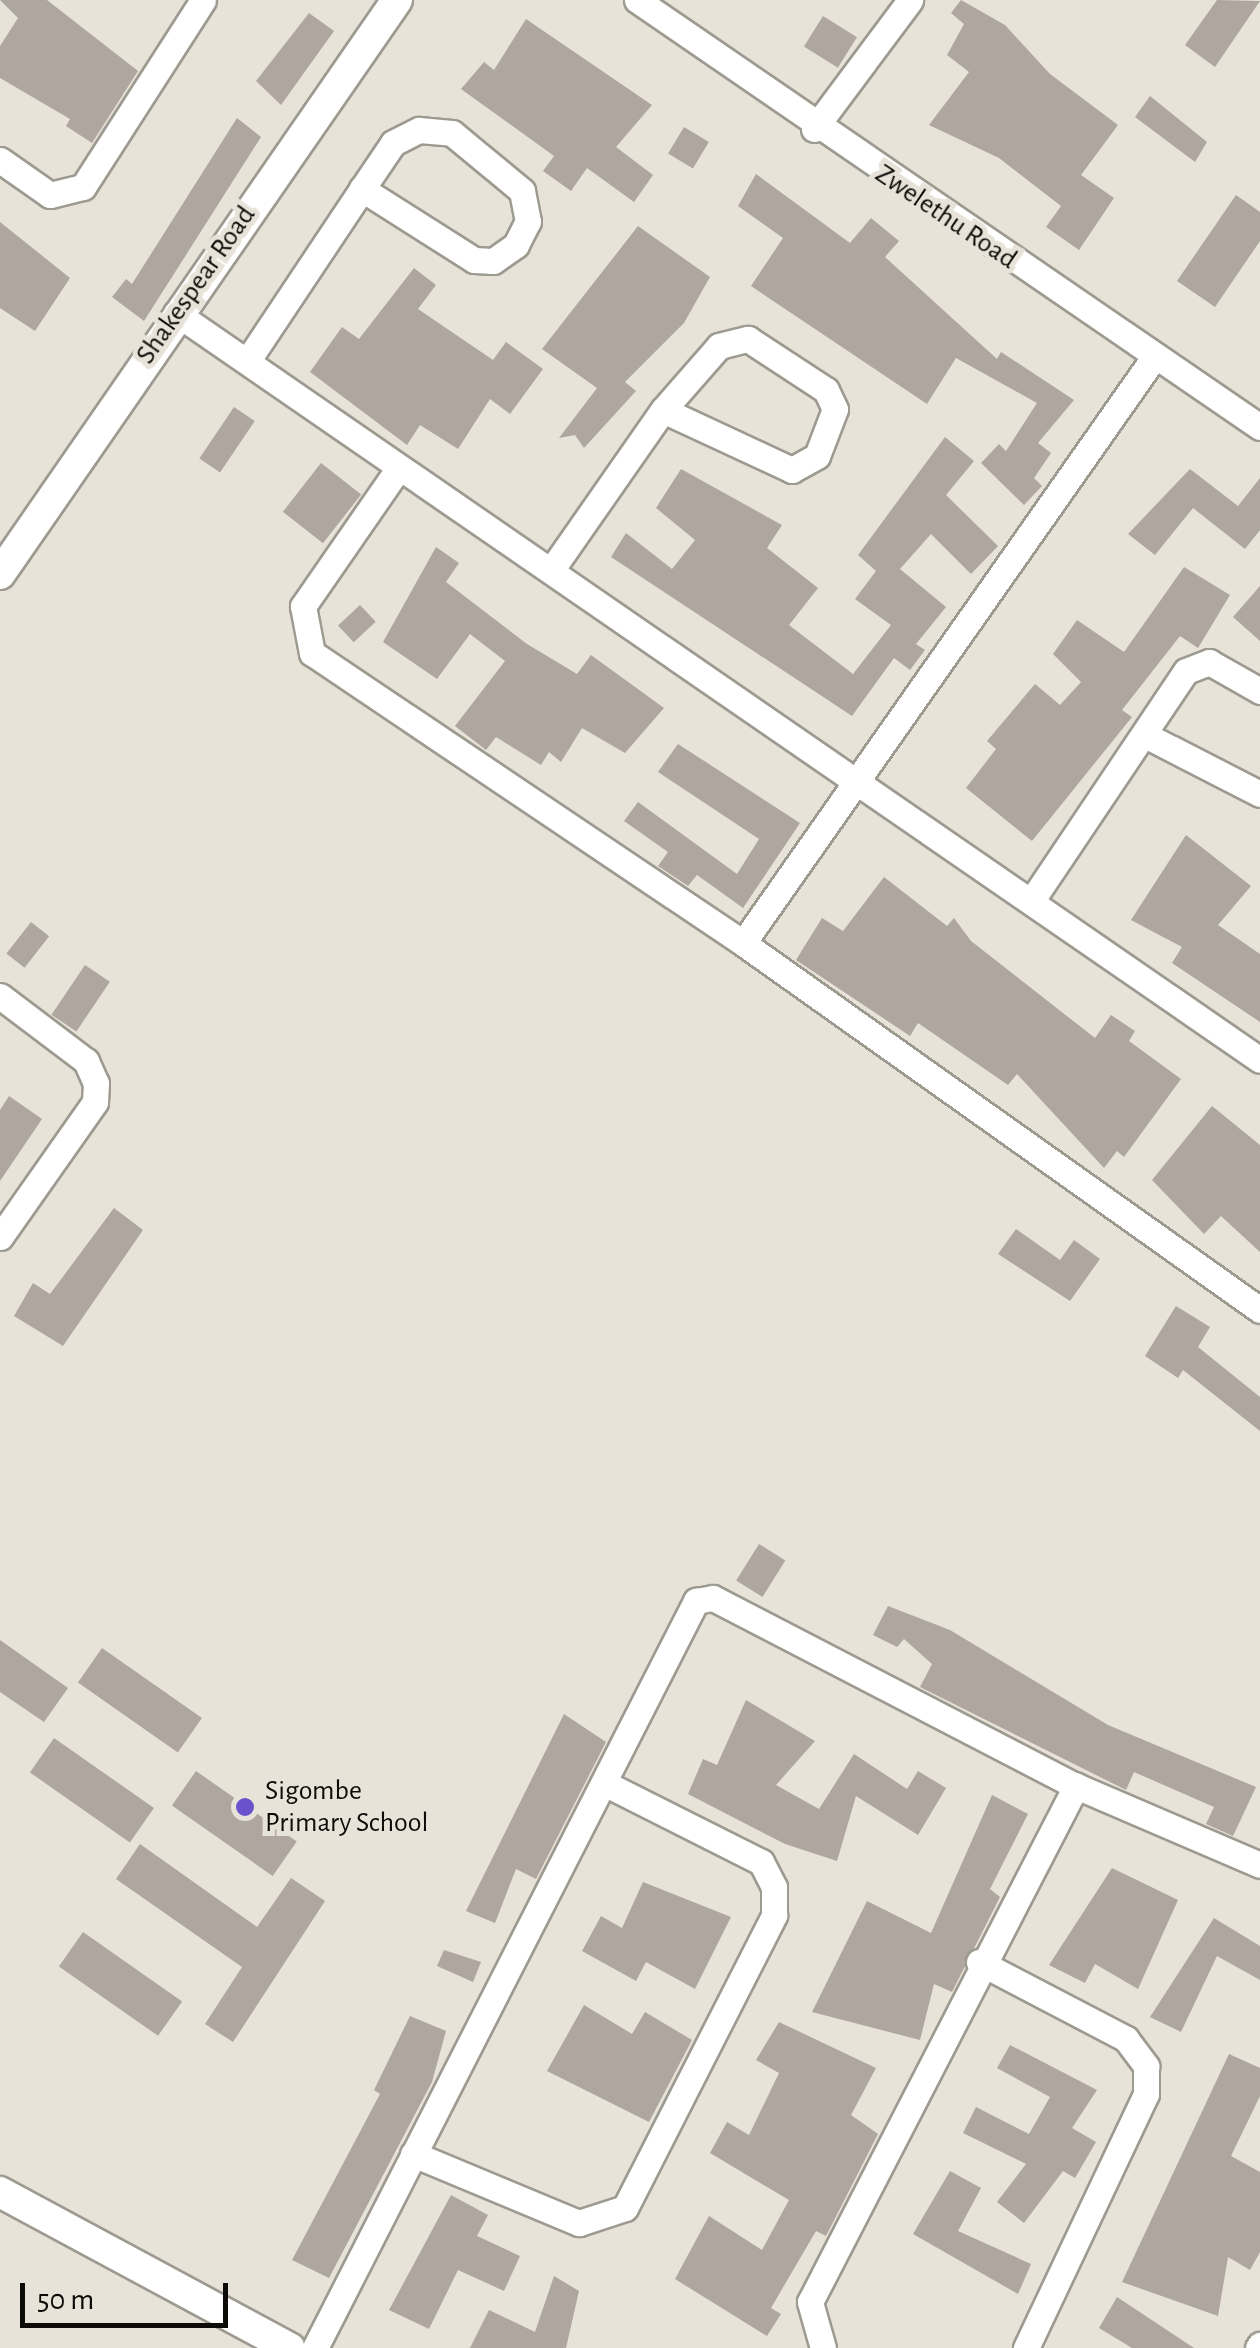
<!DOCTYPE html>
<style>
body{margin:0}
#map{position:relative;width:1260px;height:2348px;overflow:hidden;background:#e7e3d8;font-family:"Alegreya Sans",sans-serif}
div>[style]{position:absolute}
[style*='--x']{left:calc(var(--x)*1px);top:calc(var(--y)*1px);width:calc(var(--w)*1px);rotate:calc(var(--a)*1deg)}
.building>*{inset:0;background:#afa69f;transform-origin:0 0}
.roads{filter:drop-shadow(2px 0 #9d9a90) drop-shadow(-2px 0 #9d9a90) drop-shadow(0 2px #9d9a90) drop-shadow(0 -2px #9d9a90)}
.minor>*{height:25px;margin:-12.5px;padding:0 12.5px;transform-origin:12.5px;border-radius:12.5px;background:#fff}
.tertiary>*{height:30px;margin:-15px;padding:0 15px;transform-origin:15px;border-radius:15px;background:#fff}
.dots>*{width:28px;height:28px;translate:-50% -50%;box-sizing:border-box;border:5px solid #e7e3d8;border-radius:50%}
span{translate:-50% -50%;white-space:nowrap;text-align:center;line-height:1.15;-webkit-text-stroke:10px #e7e3d8;paint-order:stroke}
.street-label{font-size:28px;color:#0c0b08}
.poi-label{font-size:28px;color:#0c0b08}
.left{translate:0 -50%;text-align:left}
.scale{position:absolute;left:20px;top:2283px;width:208px;height:45px;box-sizing:border-box;border:5px solid #0c0b08;border-top:0;padding-left:12px;font-size:30px;line-height:35px;white-space:nowrap;color:#0c0b08;-webkit-text-stroke:8px #e7e3d8;paint-order:stroke}
</style>
<div id="map">
<div class="building">
<div style="clip-path:polygon(0 0,47px 0,138px 71px,92px 143px,66px 126px,70px 119px,0 78px,0 46px,18px 18px)"></div>
<div style="clip-path:polygon(961px 0,1005px 25px,1050px 74px,1118px 125px,1081px 175px,1114px 198px,1079px 250px,1046px 227px,1061px 206px,999px 158px,929px 125px,969px 72px,947px 55px,964px 24px,951px 13px)"></div>
<div style="clip-path:polygon(1217px 0,1260px 1px,1215px 67px,1185px 45px)"></div>
<div style="clip-path:polygon(309px 13px,334px 31px,281px 105px,256px 81px)"></div>
<div style="left:823px;top:16px;width:40px;height:36px;rotate:32deg"></div>
<div style="clip-path:polygon(526px 19px,652px 105px,616px 147px,653px 175px,634px 202px,587px 168px,571px 191px,543px 171px,554px 156px,461px 89px,484px 62px,494px 70px)"></div>
<div style="clip-path:polygon(1150px 96px,1207px 142px,1195px 162px,1135px 117px)"></div>
<div style="clip-path:polygon(237px 118px,261px 137px,144px 321px,112px 297px,126px 279px,132px 284px)"></div>
<div style="left:684px;top:127px;width:29px;height:31px;rotate:31deg"></div>
<div style="clip-path:polygon(756px 174px,850px 243px,871px 218px,899px 241px,885px 257px,997px 359px,1001px 352px,1074px 400px,1038px 443px,1051px 453px,1034px 478px,1042px 486px,1024px 505px,981px 463px,999px 444px,1006px 451px,1037px 403px,956px 358px,927px 404px,751px 286px,783px 238px,738px 206px)"></div>
<div style="clip-path:polygon(1236px 195px,1260px 212px,1260px 241px,1215px 307px,1177px 281px)"></div>
<div style="clip-path:polygon(0 222px,70px 278px,35px 331px,0 308px)"></div>
<div style="clip-path:polygon(638px 226px,710px 277px,684px 323px,625px 382px,636px 391px,584px 448px,575px 435px,559px 438px,597px 388px,542px 349px)"></div>
<div style="clip-path:polygon(414px 268px,436px 285px,418px 309px,493px 360px,506px 342px,543px 369px,510px 414px,490px 399px,458px 449px,420px 425px,407px 445px,310px 372px,342px 327px,359px 339px)"></div>
<div style="left:234px;top:407px;width:25px;height:62px;rotate:34deg"></div>
<div style="clip-path:polygon(945px 437px,974px 461px,946px 495px,998px 546px,971px 574px,931px 534px,900px 569px,946px 607px,916px 644px,925px 650px,910px 670px,894px 658px,852px 716px,611px 557px,626px 533px,672px 569px,695px 540px,656px 508px,681px 469px,782px 525px,767px 548px,818px 588px,789px 625px,853px 674px,891px 625px,855px 599px,876px 571px,858px 555px)"></div>
<div style="left:321px;top:463px;width:51px;height:62px;rotate:38deg"></div>
<div style="clip-path:polygon(1190px 469px,1238px 506px,1260px 478px,1260px 530px,1245px 549px,1193px 508px,1155px 555px,1128px 534px)"></div>
<div style="clip-path:polygon(436px 547px,459px 563px,446px 582px,527px 644px,577px 674px,591px 655px,664px 708px,625px 753px,582px 728px,561px 762px,549px 752px,541px 765px,496px 737px,486px 750px,455px 726px,505px 661px,470px 634px,437px 679px,383px 642px)"></div>
<div style="clip-path:polygon(1184px 567px,1230px 595px,1198px 648px,1180px 636px,1122px 710px,1132px 717px,1032px 841px,966px 788px,996px 749px,987px 741px,1035px 684px,1060px 705px,1081px 682px,1053px 654px,1077px 620px,1124px 652px)"></div>
<div style="clip-path:polygon(1260px 586px,1260px 641px,1233px 617px)"></div>
<div style="left:360px;top:605px;width:23px;height:30px;rotate:47deg"></div>
<div style="clip-path:polygon(678px 744px,800px 823px,743px 908px,697px 875px,688px 886px,658px 866px,668px 852px,624px 821px,638px 802px,737px 874px,759px 839px,658px 772px)"></div>
<div style="clip-path:polygon(1186px 835px,1251px 886px,1218px 925px,1260px 954px,1260px 1022px,1172px 963px,1182px 947px,1131px 920px)"></div>
<div style="clip-path:polygon(884px 877px,947px 926px,954px 918px,971px 941px,1095px 1038px,1111px 1015px,1135px 1031px,1129px 1041px,1181px 1079px,1124px 1157px,1117px 1151px,1104px 1168px,1017px 1074px,1008px 1085px,918px 1023px,910px 1036px,796px 960px,822px 918px,843px 931px)"></div>
<div style="left:31px;top:922px;width:23px;height:40px;rotate:38deg"></div>
<div style="left:85px;top:965px;width:30px;height:60px;rotate:34deg"></div>
<div style="clip-path:polygon(9px 1096px,42px 1119px,0 1181px,0 1110px)"></div>
<div style="clip-path:polygon(1212px 1106px,1260px 1145px,1260px 1252px,1221px 1216px,1204px 1234px,1152px 1180px)"></div>
<div style="clip-path:polygon(114px 1208px,143px 1230px,63px 1346px,14px 1316px,33px 1283px,50px 1294px)"></div>
<div style="clip-path:polygon(1016px 1229px,1060px 1260px,1074px 1240px,1100px 1259px,1070px 1301px,998px 1254px)"></div>
<div style="clip-path:polygon(1176px 1306px,1210px 1327px,1198px 1347px,1260px 1397px,1260px 1431px,1183px 1370px,1178px 1378px,1145px 1356px)"></div>
<div style="left:759px;top:1544px;width:31px;height:43px;rotate:32deg"></div>
<div style="clip-path:polygon(888px 1606px,950px 1630px,1108px 1725px,1256px 1787px,1233px 1836px,1206px 1824px,1214px 1807px,1134px 1772px,1126px 1790px,920px 1687px,932px 1664px,904px 1639px,897px 1647px,873px 1635px)"></div>
<div style="clip-path:polygon(0 1640px,68px 1688px,44px 1722px,0 1692px)"></div>
<div style="left:102px;top:1648px;width:122px;height:42px;rotate:35deg"></div>
<div style="clip-path:polygon(746px 1700px,815px 1741px,776px 1785px,819px 1809px,854px 1754px,907px 1789px,918px 1771px,946px 1788px,918px 1835px,856px 1796px,837px 1861px,785px 1844px,688px 1794px,703px 1759px,717px 1765px)"></div>
<div style="clip-path:polygon(564px 1714px,606px 1742px,536px 1879px,516px 1869px,495px 1923px,466px 1911px)"></div>
<div style="left:54px;top:1738px;width:122px;height:42px;rotate:35deg"></div>
<div style="left:196px;top:1771px;width:123px;height:42px;rotate:35deg"></div>
<div style="clip-path:polygon(992px 1795px,1028px 1814px,990px 1889px,1000px 1897px,952px 1992px,934px 1984px,920px 2040px,812px 2012px,867px 1901px,931px 1933px)"></div>
<div style="clip-path:polygon(140px 1844px,257px 1927px,291px 1878px,325px 1901px,233px 2042px,205px 2024px,242px 1967px,116px 1879px)"></div>
<div style="clip-path:polygon(1112px 1868px,1178px 1900px,1138px 1989px,1095px 1964px,1085px 1983px,1049px 1965px)"></div>
<div style="clip-path:polygon(643px 1882px,731px 1917px,695px 1989px,646px 1962px,636px 1981px,582px 1951px,601px 1916px,622px 1928px)"></div>
<div style="clip-path:polygon(1214px 1918px,1260px 1946px,1260px 1980px,1217px 1956px,1181px 2032px,1150px 2017px)"></div>
<div style="left:83px;top:1932px;width:121px;height:42px;rotate:35deg"></div>
<div style="clip-path:polygon(444px 1950px,481px 1962px,473px 1982px,437px 1966px)"></div>
<div style="clip-path:polygon(584px 2005px,632px 2034px,645px 2012px,692px 2040px,649px 2122px,547px 2071px)"></div>
<div style="clip-path:polygon(410px 2016px,446px 2031px,432px 2082px,329px 2278px,292px 2260px,380px 2094px,374px 2090px)"></div>
<div style="clip-path:polygon(779px 2022px,876px 2068px,851px 2115px,878px 2134px,826px 2236px,816px 2231px,771px 2308px,781px 2314px,767px 2336px,675px 2279px,709px 2216px,762px 2250px,789px 2200px,710px 2153px,727px 2122px,749px 2135px,779px 2073px,756px 2060px)"></div>
<div style="clip-path:polygon(1010px 2045px,1097px 2090px,1072px 2128px,1096px 2142px,1075px 2178px,1063px 2171px,1024px 2223px,997px 2202px,1026px 2164px,963px 2133px,976px 2107px,1029px 2134px,1050px 2097px,997px 2068px)"></div>
<div style="clip-path:polygon(1229px 2054px,1260px 2068px,1260px 2096px,1231px 2156px,1260px 2172px,1260px 2252px,1250px 2270px,1228px 2257px,1218px 2316px,1122px 2282px)"></div>
<div style="clip-path:polygon(950px 2171px,981px 2188px,958px 2231px,1031px 2264px,1018px 2294px,913px 2234px)"></div>
<div style="clip-path:polygon(451px 2195px,488px 2215px,477px 2236px,520px 2256px,504px 2291px,458px 2270px,429px 2329px,389px 2310px)"></div>
<div style="clip-path:polygon(554px 2276px,579px 2291px,566px 2348px,470px 2348px,489px 2310px,535px 2332px)"></div>
<div style="clip-path:polygon(1117px 2297px,1194px 2348px,1132px 2348px,1099px 2328px)"></div>
</div>
<div class="roads">
<div class="minor">
<div style="--x:637;--y:0;--w:755;--a:34.43"></div>
<div style="--x:814;--y:129;--w:161;--a:-53.3"></div>
<div style="--x:0;--y:160;--w:61;--a:35"></div>
<div style="--x:50;--y:195;--w:34;--a:-14"></div>
<div style="--x:83;--y:187;--w:222;--a:-57.3"></div>
<div style="--x:176;--y:313;--w:1316;--a:34.57"></div>
<div style="--x:248;--y:360;--w:206;--a:-56.3"></div>
<div style="--x:362;--y:189;--w:55;--a:-56"></div>
<div style="--x:393;--y:143;--w:29;--a:-27"></div>
<div style="--x:419;--y:130;--w:33;--a:5"></div>
<div style="--x:452;--y:133;--w:91;--a:39.6"></div>
<div style="--x:522;--y:191;--w:31;--a:79"></div>
<div style="--x:528;--y:221;--w:27;--a:117"></div>
<div style="--x:516;--y:245;--w:28;--a:145"></div>
<div style="--x:493;--y:261;--w:19;--a:-177"></div>
<div style="--x:474;--y:260;--w:133;--a:-147.6"></div>
<div style="--x:398;--y:469;--w:167;--a:124.7"></div>
<div style="--x:303;--y:606;--w:48;--a:79.2"></div>
<div style="--x:312;--y:653;--w:519;--a:33.93"></div>
<div style="--x:743;--y:943;--w:634;--a:35.37"></div>
<div style="--x:552;--y:569;--w:194;--a:-55.1"></div>
<div style="--x:663;--y:410;--w:85;--a:-48.8"></div>
<div style="--x:719;--y:346;--w:30;--a:-14"></div>
<div style="--x:748;--y:339;--w:93;--a:33.2"></div>
<div style="--x:826;--y:390;--w:21;--a:65"></div>
<div style="--x:835;--y:409;--w:50;--a:111"></div>
<div style="--x:817;--y:456;--w:29;--a:151"></div>
<div style="--x:792;--y:470;--w:142;--a:-155.1"></div>
<div style="--x:1145;--y:735;--w:129;--a:27.2"></div>
<div style="--x:1034;--y:897;--w:272;--a:-56.1"></div>
<div style="--x:1186;--y:671;--w:25;--a:-21"></div>
<div style="--x:1209;--y:662;--w:59;--a:29.6"></div>
<div style="--x:743;--y:943;--w:717;--a:-54.94"></div>
<div style="--x:0;--y:996;--w:108;--a:37.1"></div>
<div style="--x:86;--y:1061;--w:24;--a:66"></div>
<div style="--x:96;--y:1083;--w:19;--a:93"></div>
<div style="--x:95;--y:1102;--w:165;--a:125.1"></div>
<div style="--x:979;--y:1962;--w:166;--a:27.6"></div>
<div style="--x:1126;--y:2039;--w:34;--a:53"></div>
<div style="--x:1146;--y:2066;--w:28;--a:90"></div>
<div style="--x:1146;--y:2094;--w:281;--a:115.3"></div>
<div style="--x:413;--y:2154;--w:180;--a:22.6"></div>
<div style="--x:579;--y:2223;--w:48;--a:-18.1"></div>
<div style="--x:625;--y:2208;--w:329;--a:-63"></div>
<div style="--x:774;--y:1915;--w:28;--a:-90"></div>
<div style="--x:774;--y:1887;--w:28;--a:-117"></div>
<div style="--x:761;--y:1862;--w:176;--a:-153.3"></div>
<div style="--x:315;--y:2348;--w:839;--a:-62.98"></div>
<div style="--x:696;--y:1601;--w:17;--a:-10"></div>
<div style="--x:713;--y:1598;--w:409;--a:27.4"></div>
<div style="--x:1076;--y:1786;--w:200;--a:23.2"></div>
<div style="--x:823;--y:2348;--w:48;--a:-105.8"></div>
<div style="--x:810;--y:2302;--w:581;--a:-62.73"></div>
<div style="--x:1258;--y:2348;--w:4;--a:-56"></div>
</div>
<div class="tertiary">
<div style="--x:0;--y:574;--w:698;--a:-55.33"></div>
<div style="--x:0;--y:2192;--w:329;--a:28.3"></div>
</div>
</div>
<div class="dots">
<div style="left:245px;top:1807px;background:#6953cd"></div>
</div>
<div class="street-label">
<span style="left:946px;top:217px;rotate:34deg">Zwelethu Road</span>
<span style="left:196px;top:285px;rotate:-55deg">Shakespear Road</span>
</div>
<div class="poi-label">
<span class="left" style="left:265px;top:1807px">Sigombe<br>Primary School</span>
</div>
<div class="scale">50 m</div>
</div>
